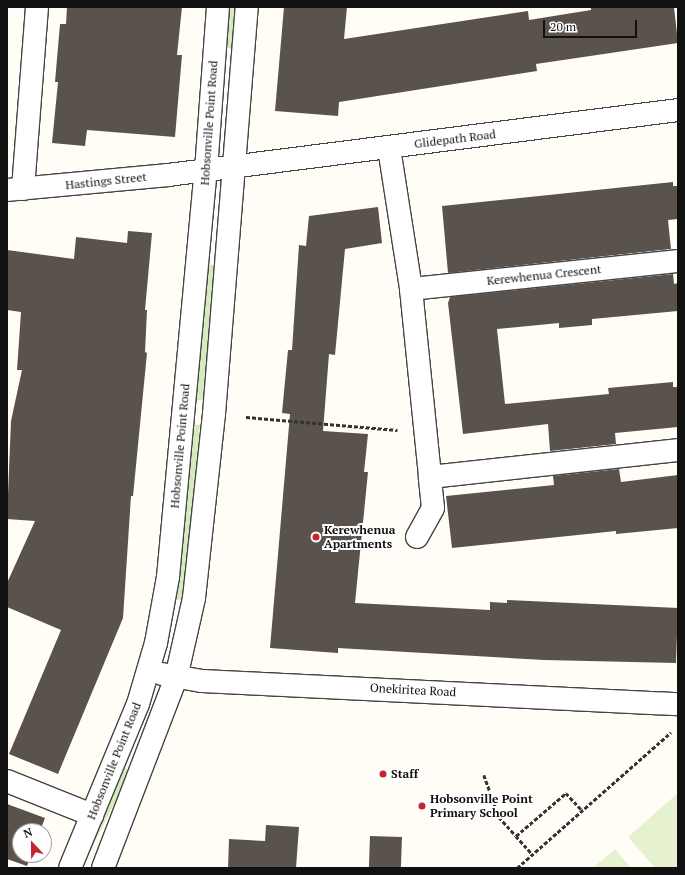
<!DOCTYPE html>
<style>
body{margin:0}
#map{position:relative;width:685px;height:875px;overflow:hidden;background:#fffdf5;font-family:"PT Serif",serif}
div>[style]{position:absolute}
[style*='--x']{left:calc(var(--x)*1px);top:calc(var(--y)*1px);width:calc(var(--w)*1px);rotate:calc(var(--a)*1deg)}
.green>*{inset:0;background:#d5ebbd;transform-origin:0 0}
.pitch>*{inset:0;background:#e6f2cf}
.building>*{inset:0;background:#5a524d;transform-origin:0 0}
.path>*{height:2.5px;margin-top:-1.25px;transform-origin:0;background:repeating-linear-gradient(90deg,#333 0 4px,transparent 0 6px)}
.roads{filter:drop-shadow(1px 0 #444) drop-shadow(-1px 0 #444) drop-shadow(0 1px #444) drop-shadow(0 -1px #444)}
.minor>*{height:22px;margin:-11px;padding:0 11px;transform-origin:11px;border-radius:11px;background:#fff}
.dots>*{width:11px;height:11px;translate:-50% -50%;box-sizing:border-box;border:2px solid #fff;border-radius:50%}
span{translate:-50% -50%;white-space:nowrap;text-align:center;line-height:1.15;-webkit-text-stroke:4px #fff;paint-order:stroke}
.street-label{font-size:12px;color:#111}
.poi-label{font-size:12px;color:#111;font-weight:700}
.left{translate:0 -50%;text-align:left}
.frame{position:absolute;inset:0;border:8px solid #111;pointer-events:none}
.north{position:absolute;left:12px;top:823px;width:40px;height:40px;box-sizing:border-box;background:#fff;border:1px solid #a0a0a0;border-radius:50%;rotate:338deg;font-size:11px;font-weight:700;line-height:16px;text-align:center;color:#111}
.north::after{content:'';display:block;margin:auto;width:14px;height:18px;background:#c4262e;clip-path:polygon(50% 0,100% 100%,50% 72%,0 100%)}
.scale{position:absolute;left:543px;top:20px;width:94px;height:18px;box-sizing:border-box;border:2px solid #111;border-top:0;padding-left:5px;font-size:12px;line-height:14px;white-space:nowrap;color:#111;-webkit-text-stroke:3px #fff;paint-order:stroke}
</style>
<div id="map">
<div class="green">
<div style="left:227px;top:7px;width:11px;height:41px"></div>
<div style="left:204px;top:264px;width:11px;height:136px;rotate:5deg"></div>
<div style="left:189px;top:424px;width:11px;height:176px;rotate:5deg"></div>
<div style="left:121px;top:766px;width:11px;height:110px;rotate:27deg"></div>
</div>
<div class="pitch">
<div style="clip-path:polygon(678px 793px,678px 868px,655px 868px,628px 837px)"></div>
<div style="clip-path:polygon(615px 849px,631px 868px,593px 868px)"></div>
</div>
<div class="building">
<div style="clip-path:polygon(67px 7px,182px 7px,177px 55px,182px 55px,175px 137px,87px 130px,85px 146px,52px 143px,58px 82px,55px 82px,60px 24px,66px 24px)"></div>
<div style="clip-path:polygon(284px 7px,347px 7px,344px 39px,528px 11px,529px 20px,591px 10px,591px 7px,674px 7px,678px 43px,536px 64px,537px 71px,339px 102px,338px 116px,275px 111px)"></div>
<div style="clip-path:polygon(673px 182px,673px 186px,678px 186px,678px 219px,668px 220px,671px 249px,448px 273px,442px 206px)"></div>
<div style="clip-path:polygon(378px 207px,382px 243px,345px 249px,335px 355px,329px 354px,323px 431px,368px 434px,364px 472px,368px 472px,355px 603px,490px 610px,490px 602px,507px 603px,507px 600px,678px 608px,676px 663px,544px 660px,338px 648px,338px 653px,270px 648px,290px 414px,282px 413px,288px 350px,292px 350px,299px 245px,306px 246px,309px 216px)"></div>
<div style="clip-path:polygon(128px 231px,152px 233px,145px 310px,147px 310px,145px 352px,147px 353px,133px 496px,131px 496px,123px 618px,58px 774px,9px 754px,61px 630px,7px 607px,7px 583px,35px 521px,7px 519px,11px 421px,22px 370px,17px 370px,21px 312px,7px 310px,7px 250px,74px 259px,76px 237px,127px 243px)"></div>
<div style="clip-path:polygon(673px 274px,674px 284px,678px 283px,678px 311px,592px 319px,592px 325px,559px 328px,559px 323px,497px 329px,505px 404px,609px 394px,608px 388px,673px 382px,673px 387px,678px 387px,678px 427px,615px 433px,616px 444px,550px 451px,548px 424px,463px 434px,448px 303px,450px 297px)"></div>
<div style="clip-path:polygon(619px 469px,621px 482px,678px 475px,678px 528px,616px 534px,616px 531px,452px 548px,446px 496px,554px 485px,553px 476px)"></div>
<div style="clip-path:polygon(7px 804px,45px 818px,40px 831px,20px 831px,20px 855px,31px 855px,27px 866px,7px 859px)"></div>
<div style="clip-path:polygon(266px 825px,299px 827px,296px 868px,228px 868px,229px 839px,265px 841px)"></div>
<div style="left:370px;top:836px;width:32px;height:32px;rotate:2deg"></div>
</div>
<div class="path">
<div style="--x:246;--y:417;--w:152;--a:4.9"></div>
<div style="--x:484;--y:775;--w:45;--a:70.3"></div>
<div style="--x:499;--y:817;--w:25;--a:48"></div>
<div style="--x:516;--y:836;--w:66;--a:-40.7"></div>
<div style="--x:566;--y:793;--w:22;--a:47"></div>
<div style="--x:516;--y:836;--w:24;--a:48"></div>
<div style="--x:517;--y:868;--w:205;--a:-41.4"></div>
</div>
<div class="roads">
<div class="minor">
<div style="--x:389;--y:148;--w:143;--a:81.1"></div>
<div style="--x:23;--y:189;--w:183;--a:-85.6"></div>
<div style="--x:7;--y:190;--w:162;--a:-5.3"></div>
<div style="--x:168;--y:175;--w:514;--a:-7.26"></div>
<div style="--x:678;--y:261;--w:268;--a:174"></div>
<div style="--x:411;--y:289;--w:189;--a:84.2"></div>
<div style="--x:430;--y:477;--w:249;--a:-6.2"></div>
<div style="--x:417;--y:537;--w:33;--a:-61"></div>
<div style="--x:433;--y:508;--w:31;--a:-96"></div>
<div style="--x:162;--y:674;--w:41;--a:9.9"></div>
<div style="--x:202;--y:681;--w:477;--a:2.8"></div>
<div style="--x:7;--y:781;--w:92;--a:21.8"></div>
<div style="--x:70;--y:868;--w:178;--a:-67.5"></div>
<div style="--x:138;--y:704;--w:64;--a:-73.6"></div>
<div style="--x:156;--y:643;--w:67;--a:-79.7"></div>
<div style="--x:168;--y:577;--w:409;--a:-84.7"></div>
<div style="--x:206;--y:170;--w:163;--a:-85.8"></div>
<div style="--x:103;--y:868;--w:204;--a:-69"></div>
<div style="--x:176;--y:678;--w:82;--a:-77.3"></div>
<div style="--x:194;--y:598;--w:185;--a:-83.8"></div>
<div style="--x:214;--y:414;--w:408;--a:-85.4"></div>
</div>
</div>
<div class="dots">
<div style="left:316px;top:537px;background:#c4262e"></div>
<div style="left:383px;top:774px;background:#c4262e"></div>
<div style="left:422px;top:806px;background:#c4262e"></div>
</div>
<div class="street-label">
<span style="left:209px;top:123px;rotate:-86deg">Hobsonville Point Road</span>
<span style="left:455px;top:139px;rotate:-7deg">Glidepath Road</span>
<span style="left:106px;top:181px;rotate:-6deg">Hastings Street</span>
<span style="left:544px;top:275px;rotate:-6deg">Kerewhenua Crescent</span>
<span style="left:180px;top:446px;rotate:-85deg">Hobsonville Point Road</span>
<span style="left:413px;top:690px;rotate:3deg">Onekiritea Road</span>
<span style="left:114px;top:761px;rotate:-68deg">Hobsonville Point Road</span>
</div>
<div class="poi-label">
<span class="left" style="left:324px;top:537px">Kerewhenua<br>Apartments</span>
<span class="left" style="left:391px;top:774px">Staff</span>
<span class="left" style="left:430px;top:806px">Hobsonville Point<br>Primary School</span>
</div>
<div class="frame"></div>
<div class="north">N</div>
<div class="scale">20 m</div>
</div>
